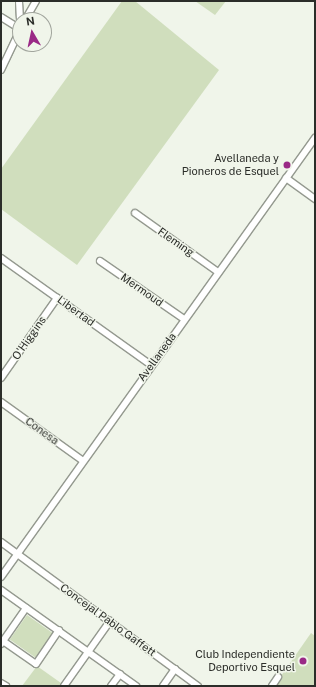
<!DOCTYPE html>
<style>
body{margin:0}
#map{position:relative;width:316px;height:687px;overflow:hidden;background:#f0f5ea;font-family:"Public Sans",sans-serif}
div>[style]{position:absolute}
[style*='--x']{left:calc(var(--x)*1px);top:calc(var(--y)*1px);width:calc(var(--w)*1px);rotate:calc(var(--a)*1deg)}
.green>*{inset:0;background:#d0debd;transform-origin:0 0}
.roads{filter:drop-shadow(1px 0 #94998f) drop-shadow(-1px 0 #94998f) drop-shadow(0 1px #94998f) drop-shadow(0 -1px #94998f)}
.minor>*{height:6px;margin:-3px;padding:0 3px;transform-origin:3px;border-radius:3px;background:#fff}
.dots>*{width:11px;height:11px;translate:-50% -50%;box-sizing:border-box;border:2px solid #f0f5ea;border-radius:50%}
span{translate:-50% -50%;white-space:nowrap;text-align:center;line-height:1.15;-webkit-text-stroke:3px #f0f5ea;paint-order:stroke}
.poi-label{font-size:11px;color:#2b2d29}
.right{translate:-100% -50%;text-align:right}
.street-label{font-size:11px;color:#2b2d29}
.frame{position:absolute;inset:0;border:2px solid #2b2d29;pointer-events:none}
.north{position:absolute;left:12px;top:12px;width:40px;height:40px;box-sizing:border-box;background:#f0f5ea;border:1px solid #a1a59d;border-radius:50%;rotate:351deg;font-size:11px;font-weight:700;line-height:16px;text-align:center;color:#2b2d29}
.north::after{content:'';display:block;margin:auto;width:14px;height:18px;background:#9a2986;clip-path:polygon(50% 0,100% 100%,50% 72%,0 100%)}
</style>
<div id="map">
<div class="green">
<div style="clip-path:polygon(122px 1px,135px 1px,219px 70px,77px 265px,1px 209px,1px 169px)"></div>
<div style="clip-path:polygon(195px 1px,226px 1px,215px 15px)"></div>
<div style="left:27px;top:615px;width:33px;height:30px;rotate:35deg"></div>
<div style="clip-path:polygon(311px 633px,315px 636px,315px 686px,274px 686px)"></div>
<div style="clip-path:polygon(37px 666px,61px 683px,59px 686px,22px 686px)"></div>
</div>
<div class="roads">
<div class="minor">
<div style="--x:19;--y:1;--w:19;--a:87"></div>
<div style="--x:1;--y:17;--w:22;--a:32"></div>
<div style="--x:25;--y:20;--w:22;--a:-60"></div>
<div style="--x:1;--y:70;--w:44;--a:-64.6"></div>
<div style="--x:286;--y:178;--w:36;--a:36"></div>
<div style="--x:135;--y:213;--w:102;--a:35.4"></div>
<div style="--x:1;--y:258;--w:184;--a:35.5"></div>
<div style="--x:100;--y:261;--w:102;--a:34.6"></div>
<div style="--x:1;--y:378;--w:98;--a:-55"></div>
<div style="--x:1;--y:402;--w:101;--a:35.7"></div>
<div style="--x:1;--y:542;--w:244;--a:36.2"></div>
<div style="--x:1;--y:577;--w:540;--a:-54.43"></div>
<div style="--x:1;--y:590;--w:166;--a:35.4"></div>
<div style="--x:3;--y:641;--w:40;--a:34.9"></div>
<div style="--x:36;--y:664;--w:41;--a:-55.9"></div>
<div style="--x:1;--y:644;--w:44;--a:-55.2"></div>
<div style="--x:1;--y:683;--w:6;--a:31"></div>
<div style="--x:64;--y:686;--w:80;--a:-54.7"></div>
<div style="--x:111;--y:686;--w:15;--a:-53"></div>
<div style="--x:163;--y:686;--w:21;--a:-55"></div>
<div style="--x:272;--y:686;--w:11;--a:-56"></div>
</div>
</div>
<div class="dots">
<div style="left:287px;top:165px;background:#9a2986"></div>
<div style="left:303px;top:661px;background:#9a2986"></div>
</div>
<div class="poi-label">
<span class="right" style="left:279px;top:165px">Avellaneda y<br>Pioneros de Esquel</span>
<span class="right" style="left:295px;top:661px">Club Independiente<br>Deportivo Esquel</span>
</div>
<div class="street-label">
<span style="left:176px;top:242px;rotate:35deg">Fleming</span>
<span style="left:142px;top:290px;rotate:35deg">Mermoud</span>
<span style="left:76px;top:311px;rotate:36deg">Libertad</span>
<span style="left:29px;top:338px;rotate:-55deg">O'Higgins</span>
<span style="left:157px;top:357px;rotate:-54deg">Avellaneda</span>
<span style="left:42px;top:431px;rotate:36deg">Conesa</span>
<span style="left:108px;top:620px;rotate:36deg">Concejal Pablo Gaffett</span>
</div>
<div class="frame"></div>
<div class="north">N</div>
</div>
